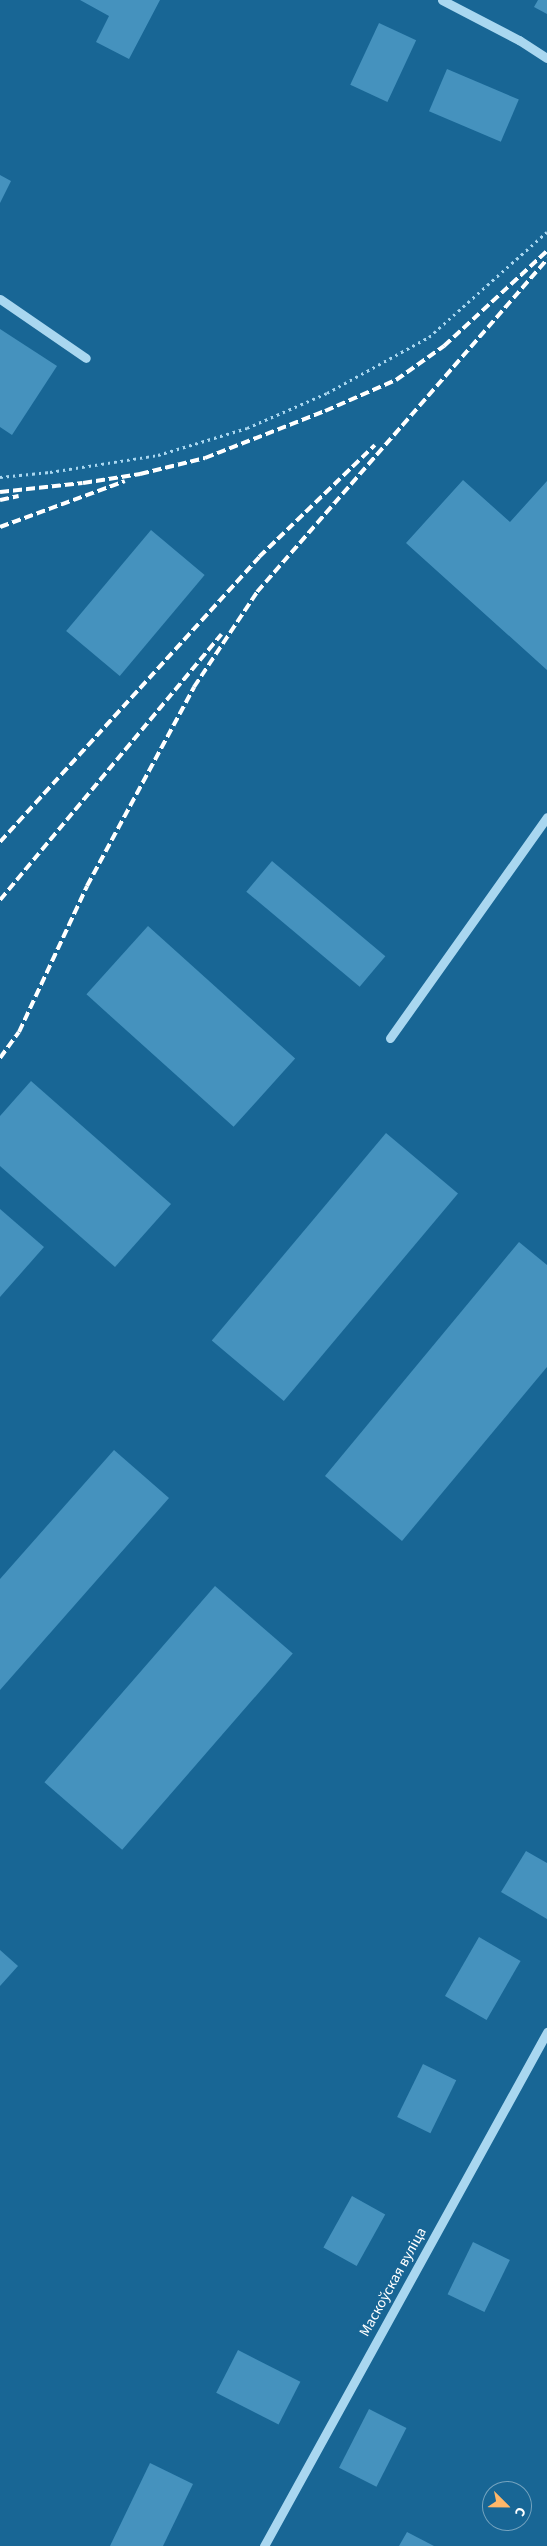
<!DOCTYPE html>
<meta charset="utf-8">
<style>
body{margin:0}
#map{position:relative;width:547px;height:2546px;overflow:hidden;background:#186695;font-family:"Source Sans 3",sans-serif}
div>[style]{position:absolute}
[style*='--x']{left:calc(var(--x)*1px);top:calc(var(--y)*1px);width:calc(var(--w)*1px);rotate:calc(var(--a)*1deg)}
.building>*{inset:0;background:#4592be;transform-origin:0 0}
.path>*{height:3px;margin-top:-1.5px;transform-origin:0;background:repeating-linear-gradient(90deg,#a9d7f0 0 2.5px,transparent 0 6.5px)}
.minor>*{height:9px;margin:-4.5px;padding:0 4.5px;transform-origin:4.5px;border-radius:4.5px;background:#a9d7f0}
.rail>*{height:4px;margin-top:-2px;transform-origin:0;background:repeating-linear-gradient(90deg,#fff 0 9px,transparent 0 13px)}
span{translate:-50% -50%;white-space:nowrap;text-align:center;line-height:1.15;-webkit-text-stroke:5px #186695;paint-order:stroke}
.street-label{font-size:15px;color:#fff}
.north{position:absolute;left:482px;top:2481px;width:50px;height:50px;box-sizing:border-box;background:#186695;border:1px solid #74a3bf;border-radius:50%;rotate:113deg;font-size:14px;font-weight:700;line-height:20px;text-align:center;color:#fff}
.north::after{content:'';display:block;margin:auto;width:18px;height:22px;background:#ffb769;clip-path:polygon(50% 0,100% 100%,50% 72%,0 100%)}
</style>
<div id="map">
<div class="building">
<div style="clip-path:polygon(80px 0,160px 0,129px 59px,96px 42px,109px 16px)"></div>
<div style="clip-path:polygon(538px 0,547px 0,547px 14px,534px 7px)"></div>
<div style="left:379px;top:23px;width:41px;height:68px;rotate:25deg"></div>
<div style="left:447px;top:69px;width:78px;height:46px;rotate:23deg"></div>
<div style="clip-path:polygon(0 175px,11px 181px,0 203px)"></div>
<div style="clip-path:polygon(0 329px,57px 366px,12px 435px,0 427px)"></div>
<div style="clip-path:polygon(463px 480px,510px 522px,547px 481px,547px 670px,406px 543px)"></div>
<div style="left:151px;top:530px;width:70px;height:132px;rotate:40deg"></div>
<div style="left:272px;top:861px;width:148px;height:40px;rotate:40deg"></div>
<div style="left:148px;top:926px;width:198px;height:92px;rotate:42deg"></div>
<div style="clip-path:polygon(31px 1081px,171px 1204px,115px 1267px,0 1166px,0 1116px)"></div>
<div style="left:386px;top:1133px;width:94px;height:271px;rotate:40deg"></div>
<div style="clip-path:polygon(0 1209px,44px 1247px,0 1297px)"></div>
<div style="clip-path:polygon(519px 1242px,547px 1265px,547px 1367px,402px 1541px,325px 1476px)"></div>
<div style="clip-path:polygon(114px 1450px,169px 1498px,0 1690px,0 1579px)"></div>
<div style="left:215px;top:1586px;width:103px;height:260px;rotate:41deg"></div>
<div style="clip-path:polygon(526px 1851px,547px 1863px,547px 1919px,501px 1892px)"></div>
<div style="left:479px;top:1937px;width:48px;height:68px;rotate:30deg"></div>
<div style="clip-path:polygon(0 1950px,18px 1966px,0 1986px)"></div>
<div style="left:423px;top:2064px;width:37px;height:59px;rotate:26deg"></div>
<div style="left:352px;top:2196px;width:38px;height:59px;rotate:29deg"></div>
<div style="left:473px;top:2242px;width:41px;height:58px;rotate:26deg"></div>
<div style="left:238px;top:2350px;width:70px;height:48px;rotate:27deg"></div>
<div style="left:369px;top:2409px;width:42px;height:66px;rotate:27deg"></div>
<div style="clip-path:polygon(150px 2463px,193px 2484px,163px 2546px,110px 2546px)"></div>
<div style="clip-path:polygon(407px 2532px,434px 2546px,399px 2546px)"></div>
</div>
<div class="path">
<div style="--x:0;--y:477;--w:50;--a:-5.7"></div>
<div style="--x:50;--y:472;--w:109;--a:-8.9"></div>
<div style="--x:158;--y:455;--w:93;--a:-16.9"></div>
<div style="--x:247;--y:428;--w:87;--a:-23.6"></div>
<div style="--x:327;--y:393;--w:116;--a:-28.8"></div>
<div style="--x:429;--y:337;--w:158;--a:-41.7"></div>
</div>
<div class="minor">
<div style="--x:442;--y:0;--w:87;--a:27.5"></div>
<div style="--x:519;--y:40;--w:33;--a:33"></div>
<div style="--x:0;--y:299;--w:104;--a:34.5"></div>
<div style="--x:390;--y:1038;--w:271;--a:-54.6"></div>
<div style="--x:264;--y:2546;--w:587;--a:-61.16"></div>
</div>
<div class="rail">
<div style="--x:0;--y:492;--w:83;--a:-6.2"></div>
<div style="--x:83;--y:483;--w:58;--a:-9"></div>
<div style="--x:140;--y:474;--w:67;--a:-13.8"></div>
<div style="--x:205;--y:458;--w:129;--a:-21.4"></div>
<div style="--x:325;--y:411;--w:77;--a:-23.6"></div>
<div style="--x:396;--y:380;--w:59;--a:-35.3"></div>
<div style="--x:444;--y:346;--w:140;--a:-42.7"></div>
<div style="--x:0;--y:500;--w:19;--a:-12"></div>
<div style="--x:0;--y:527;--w:133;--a:-20.2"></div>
<div style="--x:0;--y:842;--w:385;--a:-47.7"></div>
<div style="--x:259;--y:557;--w:161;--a:-44"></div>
<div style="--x:0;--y:900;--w:346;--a:-50.2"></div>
<div style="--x:0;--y:1058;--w:32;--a:-54"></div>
<div style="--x:19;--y:1032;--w:161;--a:-65"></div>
<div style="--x:87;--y:886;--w:226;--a:-61.7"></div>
<div style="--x:194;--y:687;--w:114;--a:-56.4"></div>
<div style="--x:257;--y:592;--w:442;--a:-48.9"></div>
</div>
<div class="street-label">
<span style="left:393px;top:2282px;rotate:-61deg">Маскоўская вуліца</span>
</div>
<div class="north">С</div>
</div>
